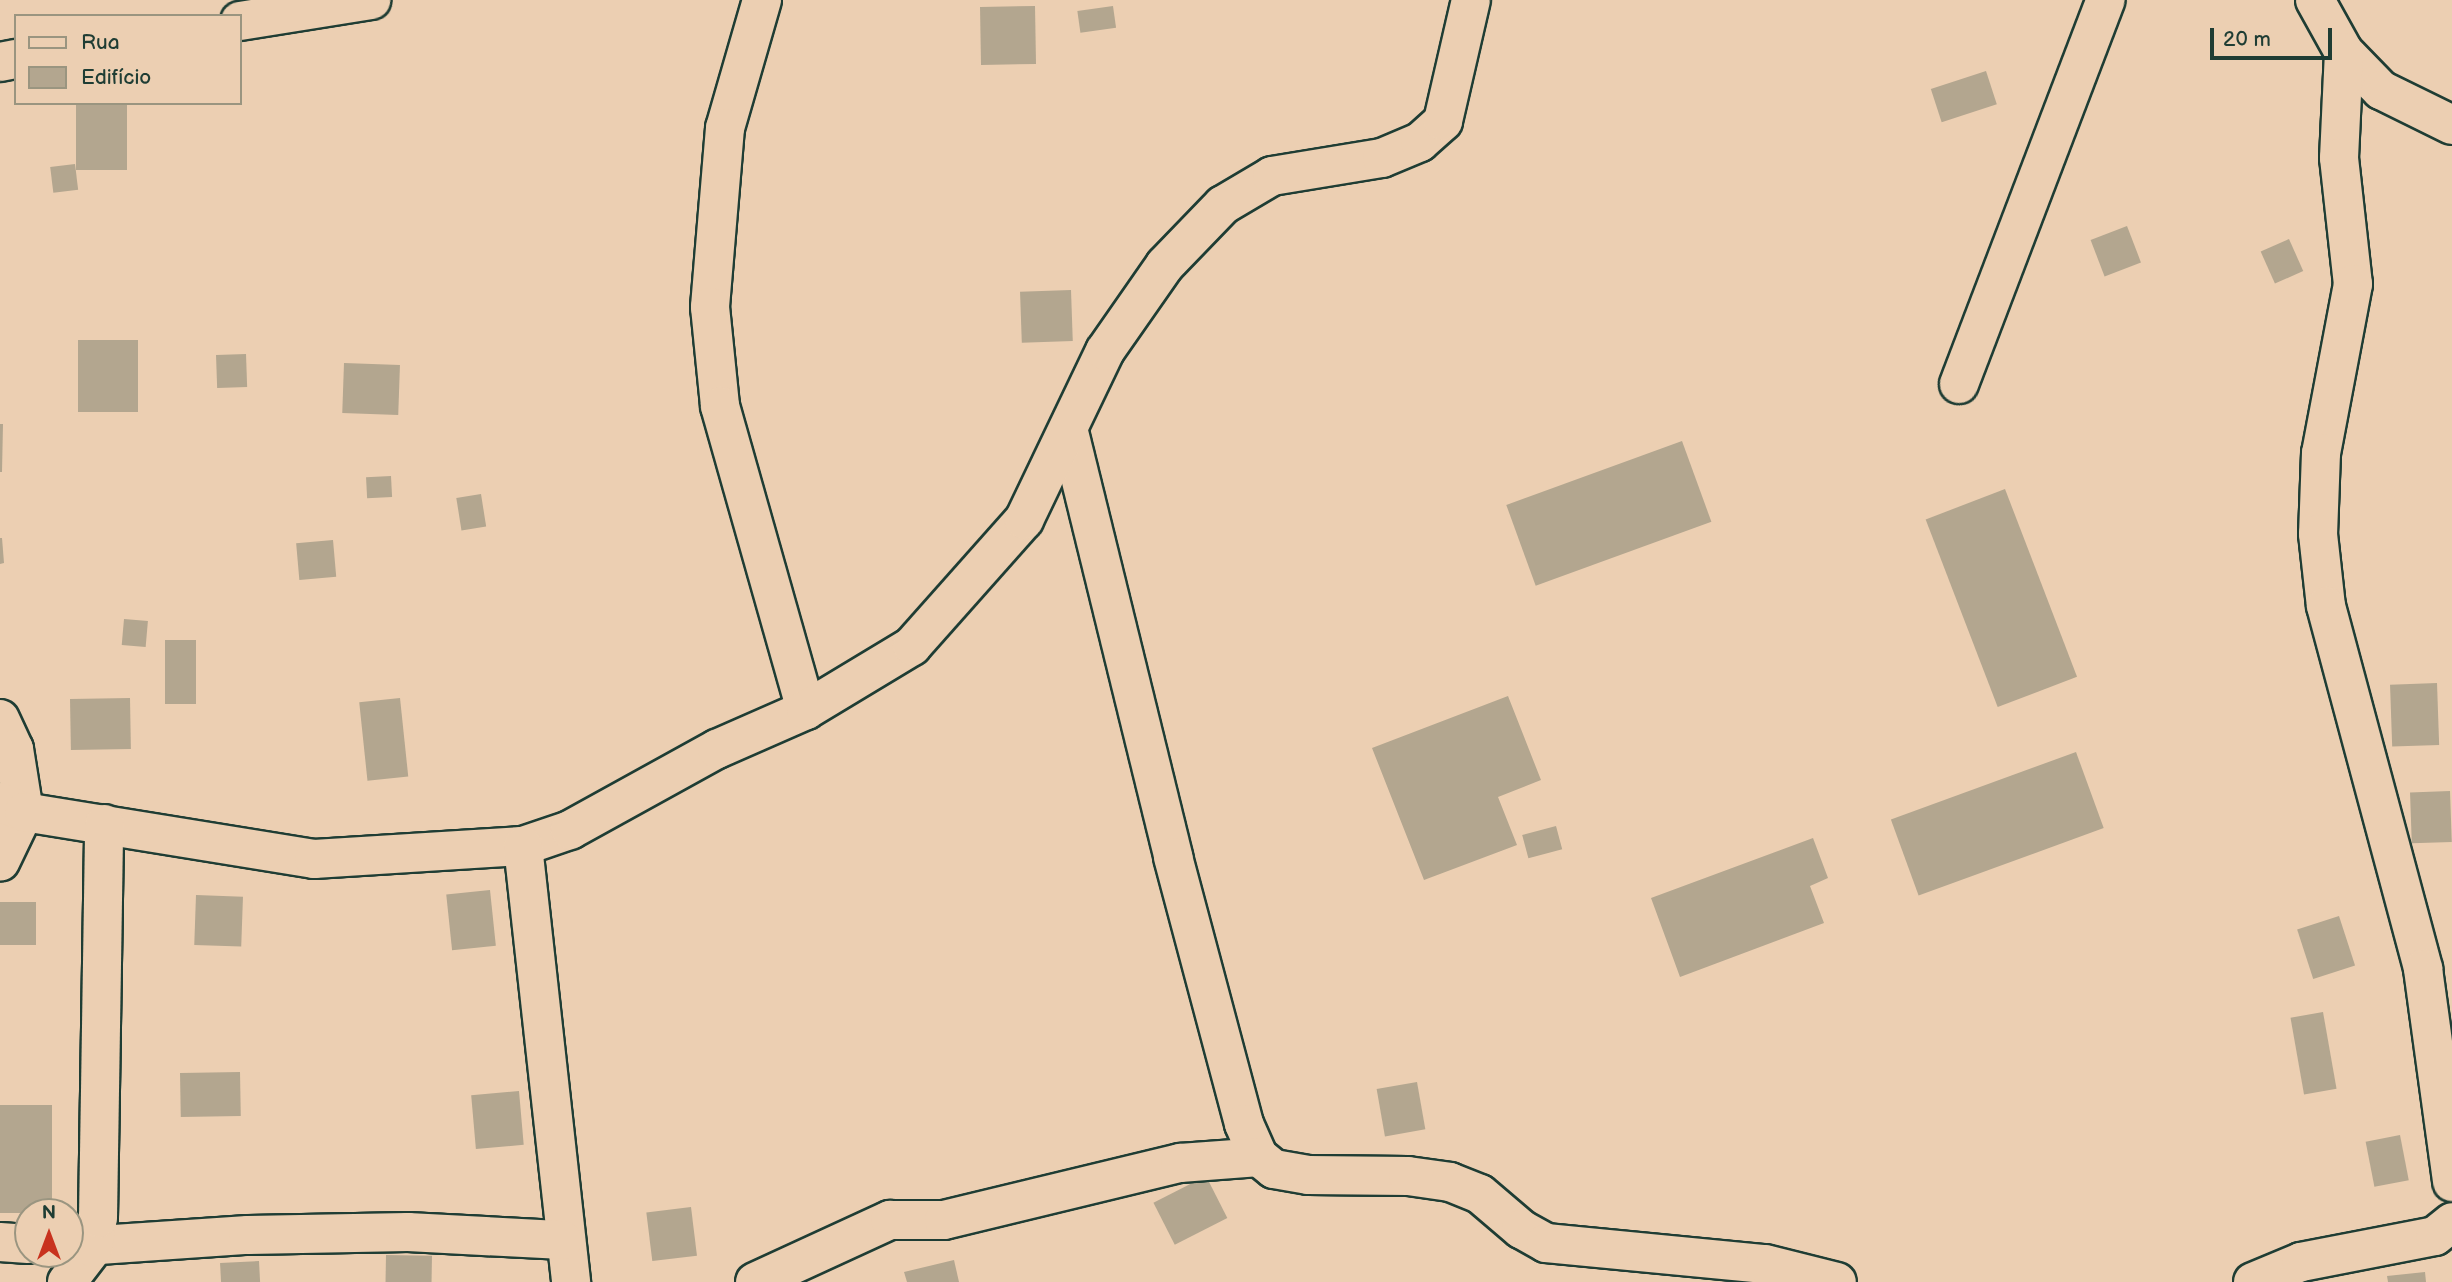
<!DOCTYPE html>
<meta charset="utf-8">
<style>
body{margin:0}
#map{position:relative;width:2452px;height:1282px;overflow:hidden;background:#eccfb2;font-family:"Balsamiq Sans",sans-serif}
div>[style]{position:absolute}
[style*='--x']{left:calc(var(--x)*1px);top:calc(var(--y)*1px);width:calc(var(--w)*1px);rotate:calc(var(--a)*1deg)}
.building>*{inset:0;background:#b3a68f;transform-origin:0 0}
.roads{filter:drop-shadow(2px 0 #1f3d34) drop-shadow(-2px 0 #1f3d34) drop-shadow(0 2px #1f3d34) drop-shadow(0 -2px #1f3d34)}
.minor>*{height:38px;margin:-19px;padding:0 19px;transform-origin:19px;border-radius:19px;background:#eccfb2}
span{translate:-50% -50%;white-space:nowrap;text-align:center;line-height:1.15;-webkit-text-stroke:7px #eccfb2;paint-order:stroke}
.legend{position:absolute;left:14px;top:14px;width:228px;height:91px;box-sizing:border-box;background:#eccfb2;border:2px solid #9a9580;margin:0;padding:9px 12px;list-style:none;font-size:21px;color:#1f3d34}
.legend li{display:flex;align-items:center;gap:14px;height:35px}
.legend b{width:35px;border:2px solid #9a9580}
.north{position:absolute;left:14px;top:1198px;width:70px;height:70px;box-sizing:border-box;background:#eccfb2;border:2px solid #9a9580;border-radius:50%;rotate:0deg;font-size:19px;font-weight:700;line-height:28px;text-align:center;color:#1f3d34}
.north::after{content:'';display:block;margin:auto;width:24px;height:32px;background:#c8321e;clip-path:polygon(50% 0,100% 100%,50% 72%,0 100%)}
.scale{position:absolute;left:2210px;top:28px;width:122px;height:32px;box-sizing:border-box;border:4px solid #1f3d34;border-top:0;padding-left:9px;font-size:21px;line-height:24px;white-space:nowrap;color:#1f3d34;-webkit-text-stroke:5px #eccfb2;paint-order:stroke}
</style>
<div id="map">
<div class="building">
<div style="left:1035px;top:6px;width:58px;height:55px;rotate:89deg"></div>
<div style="left:1113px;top:6px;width:22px;height:36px;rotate:82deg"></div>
<div style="left:1986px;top:71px;width:35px;height:58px;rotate:72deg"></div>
<div style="left:76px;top:103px;width:51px;height:67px"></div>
<div style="left:75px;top:164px;width:26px;height:25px;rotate:83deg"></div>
<div style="left:2127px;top:226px;width:39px;height:39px;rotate:69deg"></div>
<div style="left:2289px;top:239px;width:35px;height:31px;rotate:66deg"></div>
<div style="left:1071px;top:290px;width:51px;height:51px;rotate:88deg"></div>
<div style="left:78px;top:340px;width:60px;height:72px"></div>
<div style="left:246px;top:354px;width:33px;height:30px;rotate:88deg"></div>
<div style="left:344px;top:363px;width:56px;height:50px;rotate:2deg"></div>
<div style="clip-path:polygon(0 424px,3px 424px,2px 472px,0 472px)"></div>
<div style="left:1682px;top:441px;width:86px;height:187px;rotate:70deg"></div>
<div style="left:391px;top:476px;width:21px;height:25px;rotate:87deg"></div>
<div style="left:2005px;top:489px;width:201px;height:85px;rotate:69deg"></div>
<div style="left:481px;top:494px;width:33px;height:25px;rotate:81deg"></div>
<div style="clip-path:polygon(0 538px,2px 538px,4px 563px,0 564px)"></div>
<div style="left:333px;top:540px;width:37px;height:37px;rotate:85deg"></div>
<div style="left:124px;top:619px;width:24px;height:26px;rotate:5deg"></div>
<div style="left:165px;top:640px;width:31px;height:64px"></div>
<div style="left:2437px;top:683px;width:62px;height:47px;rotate:88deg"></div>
<div style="clip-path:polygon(1508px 696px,1541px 780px,1498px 797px,1517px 845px,1424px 880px,1372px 748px)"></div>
<div style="left:130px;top:698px;width:51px;height:60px;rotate:89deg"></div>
<div style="left:400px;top:698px;width:79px;height:41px;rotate:84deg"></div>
<div style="left:2076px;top:752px;width:81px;height:197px;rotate:70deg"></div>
<div style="left:2450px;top:791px;width:51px;height:40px;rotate:88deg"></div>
<div style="left:1556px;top:826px;width:24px;height:35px;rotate:75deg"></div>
<div style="clip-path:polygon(1813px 838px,1828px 878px,1810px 886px,1824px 923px,1680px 977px,1651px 898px)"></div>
<div style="left:490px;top:890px;width:56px;height:44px;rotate:84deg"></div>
<div style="left:196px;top:895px;width:47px;height:50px;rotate:2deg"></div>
<div style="left:0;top:902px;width:36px;height:43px"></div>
<div style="left:2339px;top:916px;width:52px;height:44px;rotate:72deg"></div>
<div style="left:2323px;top:1012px;width:78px;height:33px;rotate:80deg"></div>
<div style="left:240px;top:1072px;width:44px;height:60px;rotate:89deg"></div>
<div style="left:1417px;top:1082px;width:48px;height:41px;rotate:80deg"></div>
<div style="left:519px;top:1091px;width:54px;height:48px;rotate:85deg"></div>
<div style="left:0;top:1105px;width:52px;height:108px"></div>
<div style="left:2400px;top:1135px;width:46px;height:35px;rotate:79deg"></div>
<div style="left:1206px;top:1176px;width:47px;height:59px;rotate:63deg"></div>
<div style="left:691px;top:1207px;width:49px;height:45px;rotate:83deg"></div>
<div style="left:386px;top:1255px;width:46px;height:27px;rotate:1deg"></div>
<div style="clip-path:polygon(954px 1260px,959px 1282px,907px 1282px,904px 1272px)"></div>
<div style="left:259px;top:1261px;width:21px;height:39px;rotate:87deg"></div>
<div style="clip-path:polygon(2425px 1272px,2426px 1282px,2388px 1282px,2387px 1276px)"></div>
</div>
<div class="roads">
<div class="minor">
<div style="--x:762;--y:0;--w:133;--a:106.1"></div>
<div style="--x:725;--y:128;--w:180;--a:94.8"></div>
<div style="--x:710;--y:307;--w:100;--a:84.2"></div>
<div style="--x:720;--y:406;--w:316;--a:74.2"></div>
<div style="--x:2315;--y:0;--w:60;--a:60.9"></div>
<div style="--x:2344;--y:52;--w:53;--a:45.8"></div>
<div style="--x:2381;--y:90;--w:79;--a:26.2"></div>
<div style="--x:240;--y:21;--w:133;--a:-9.1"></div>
<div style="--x:2344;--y:52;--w:106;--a:92.7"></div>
<div style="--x:2339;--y:158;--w:127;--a:83.7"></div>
<div style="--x:2353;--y:284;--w:172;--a:100.7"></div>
<div style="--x:2321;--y:453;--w:81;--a:92.1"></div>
<div style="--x:2318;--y:534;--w:72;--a:83.7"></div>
<div style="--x:2326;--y:606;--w:376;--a:75"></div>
<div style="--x:2423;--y:969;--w:215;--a:82.2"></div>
<div style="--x:0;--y:62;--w:16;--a:-11"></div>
<div style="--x:1959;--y:384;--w:411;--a:-69.1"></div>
<div style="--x:1069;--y:432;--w:438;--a:76.2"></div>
<div style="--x:1173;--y:857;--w:276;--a:75.1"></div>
<div style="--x:1244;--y:1124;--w:36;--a:66"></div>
<div style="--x:1259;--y:1157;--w:19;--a:39"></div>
<div style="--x:1274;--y:1169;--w:35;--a:10"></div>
<div style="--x:1308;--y:1175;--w:100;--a:0.6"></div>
<div style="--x:1408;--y:1176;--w:42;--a:8.1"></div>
<div style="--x:1450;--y:1182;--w:32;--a:22"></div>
<div style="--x:1480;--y:1194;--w:54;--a:40.5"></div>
<div style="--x:1521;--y:1229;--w:29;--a:29"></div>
<div style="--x:1546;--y:1243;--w:220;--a:5.5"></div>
<div style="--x:1765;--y:1264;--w:74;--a:14"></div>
<div style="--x:0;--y:719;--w:33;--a:65"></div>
<div style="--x:14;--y:749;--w:64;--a:81"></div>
<div style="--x:24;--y:812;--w:55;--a:115.6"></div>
<div style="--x:0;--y:802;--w:26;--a:23"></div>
<div style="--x:24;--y:812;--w:294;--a:9.2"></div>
<div style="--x:314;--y:859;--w:209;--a:-3.6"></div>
<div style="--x:523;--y:846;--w:50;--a:-18.8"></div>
<div style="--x:570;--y:830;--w:168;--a:-28.9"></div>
<div style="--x:717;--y:749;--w:97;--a:-23.7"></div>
<div style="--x:806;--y:710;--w:124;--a:-31.1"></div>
<div style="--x:912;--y:646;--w:169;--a:-48.4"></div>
<div style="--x:1024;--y:520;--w:187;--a:-64.4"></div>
<div style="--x:1105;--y:351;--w:105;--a:-55.1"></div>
<div style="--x:1165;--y:265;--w:83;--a:-46"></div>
<div style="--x:1223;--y:205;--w:57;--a:-30.6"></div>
<div style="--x:1272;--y:176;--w:111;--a:-9.3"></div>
<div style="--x:1382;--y:158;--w:41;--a:-22.8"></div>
<div style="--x:1420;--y:142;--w:31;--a:-42"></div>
<div style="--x:1443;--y:121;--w:124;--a:-77"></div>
<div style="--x:523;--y:846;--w:439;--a:83.7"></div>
<div style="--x:0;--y:1242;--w:28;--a:4"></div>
<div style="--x:70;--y:1247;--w:178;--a:-3.9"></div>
<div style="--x:248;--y:1235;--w:160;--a:-1.1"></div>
<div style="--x:408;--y:1232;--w:155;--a:3"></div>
<div style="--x:67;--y:1282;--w:43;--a:-52.6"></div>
<div style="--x:93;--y:1248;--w:30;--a:-81"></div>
<div style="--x:98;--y:1218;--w:394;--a:-89.1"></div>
<div style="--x:755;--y:1282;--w:149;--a:-24.7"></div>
<div style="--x:890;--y:1220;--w:54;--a:0"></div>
<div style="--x:944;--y:1220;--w:243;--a:-13.6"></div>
<div style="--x:1180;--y:1163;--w:79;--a:-4.3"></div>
<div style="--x:2253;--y:1282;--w:52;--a:-22.6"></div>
<div style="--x:2301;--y:1262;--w:136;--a:-11"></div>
<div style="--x:2435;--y:1236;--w:22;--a:-39"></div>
</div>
</div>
<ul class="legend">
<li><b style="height:9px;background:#eccfb2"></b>Rua</li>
<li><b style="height:19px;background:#b3a68f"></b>Edifício</li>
</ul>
<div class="north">N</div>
<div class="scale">20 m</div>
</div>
